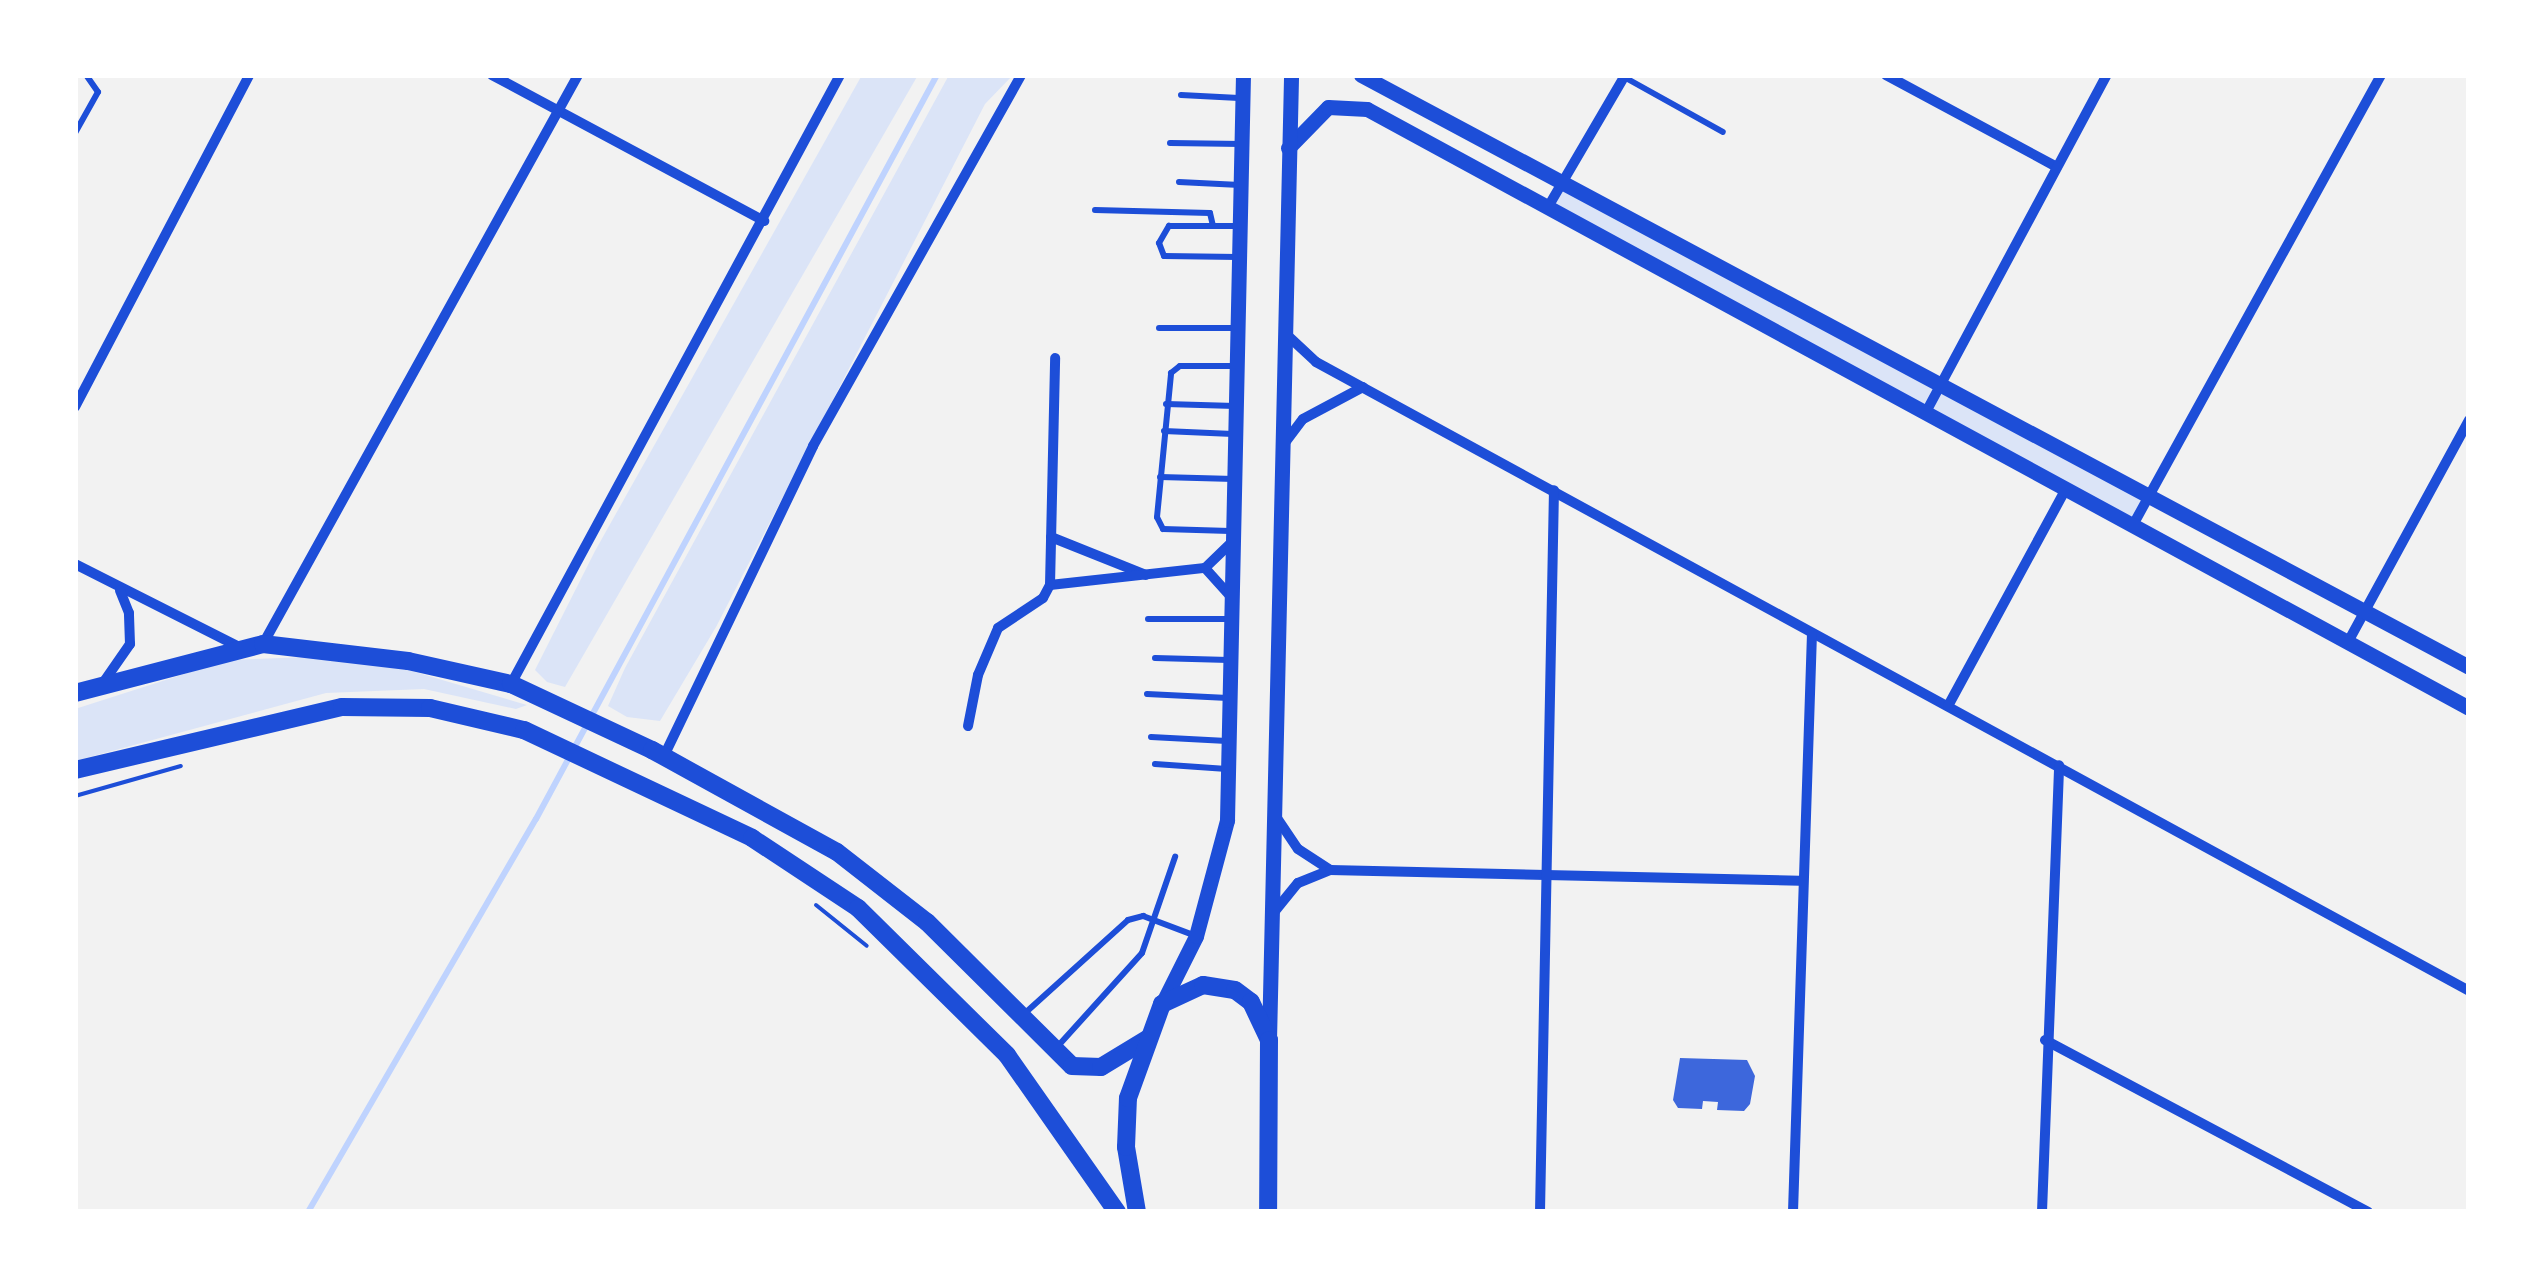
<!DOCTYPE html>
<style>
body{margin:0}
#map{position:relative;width:2544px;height:1287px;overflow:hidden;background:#f2f2f2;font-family:Barlow,sans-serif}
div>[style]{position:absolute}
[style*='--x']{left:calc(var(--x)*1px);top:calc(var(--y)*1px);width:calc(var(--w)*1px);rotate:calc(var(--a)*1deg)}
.green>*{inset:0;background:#dbe4f7;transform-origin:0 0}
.stream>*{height:6px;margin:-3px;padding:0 3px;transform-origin:3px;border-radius:3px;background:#bfd3fe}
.building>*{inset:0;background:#3d67dc}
.path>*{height:4px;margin:-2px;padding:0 2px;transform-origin:2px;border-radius:2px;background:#1d4ed8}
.service>*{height:6px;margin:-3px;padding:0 3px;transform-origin:3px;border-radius:3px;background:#1d4ed8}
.minor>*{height:10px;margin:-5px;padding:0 5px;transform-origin:5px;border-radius:5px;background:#1d4ed8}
.tertiary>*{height:15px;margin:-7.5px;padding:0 7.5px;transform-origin:7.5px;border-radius:7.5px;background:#1d4ed8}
.secondary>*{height:18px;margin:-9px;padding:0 9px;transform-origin:9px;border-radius:9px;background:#1d4ed8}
span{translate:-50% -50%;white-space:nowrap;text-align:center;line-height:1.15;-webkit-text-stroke:8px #fff;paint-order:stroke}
.frame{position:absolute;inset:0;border:78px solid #fff;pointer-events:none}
</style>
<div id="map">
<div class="green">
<div style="clip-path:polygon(862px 75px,918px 75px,565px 687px,547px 682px,535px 670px,595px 551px)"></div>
<div style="clip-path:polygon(949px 75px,1013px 75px,985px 104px,716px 627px,660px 721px,627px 717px,608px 706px,625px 668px)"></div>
<div style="left:1563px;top:182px;width:666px;height:29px;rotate:28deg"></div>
<div style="clip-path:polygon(308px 657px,388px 664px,527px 705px,516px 709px,424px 689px,326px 693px,75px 761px,75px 709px,228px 660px)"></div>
</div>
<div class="stream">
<div style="--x:308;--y:1212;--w:454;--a:-59.9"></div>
<div style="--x:536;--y:819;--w:845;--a:-61.68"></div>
</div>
<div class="building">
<div style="clip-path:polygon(1680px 1058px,1747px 1060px,1755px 1076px,1750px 1104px,1744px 1111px,1717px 1110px,1718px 1102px,1703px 1101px,1702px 1109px,1678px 1108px,1673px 1100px)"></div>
</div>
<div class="path">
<div style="--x:75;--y:796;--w:110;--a:-15.8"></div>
<div style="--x:816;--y:905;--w:65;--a:38.8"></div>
</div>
<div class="service">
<div style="--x:1624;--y:77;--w:113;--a:29.1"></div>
<div style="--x:1181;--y:95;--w:58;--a:3"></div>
<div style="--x:75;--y:133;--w:47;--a:-60.7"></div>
<div style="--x:98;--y:92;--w:21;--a:-125"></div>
<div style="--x:1170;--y:143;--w:72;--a:0.8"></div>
<div style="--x:1179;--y:182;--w:61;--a:2.8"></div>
<div style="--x:1095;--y:210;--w:115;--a:1.5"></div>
<div style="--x:1210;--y:213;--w:13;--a:77"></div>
<div style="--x:1238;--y:257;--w:74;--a:-179.2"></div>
<div style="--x:1164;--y:256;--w:14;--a:-111"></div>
<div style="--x:1159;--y:243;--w:20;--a:-60"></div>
<div style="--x:1169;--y:226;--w:70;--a:0"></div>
<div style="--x:1159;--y:328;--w:77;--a:0"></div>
<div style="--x:1166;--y:404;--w:69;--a:1.7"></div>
<div style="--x:1164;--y:431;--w:69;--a:2.5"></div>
<div style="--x:1160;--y:477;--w:74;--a:1.5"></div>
<div style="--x:1230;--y:531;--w:67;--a:-178.3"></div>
<div style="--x:1163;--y:529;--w:13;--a:-117"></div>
<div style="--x:1157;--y:517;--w:145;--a:-84.4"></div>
<div style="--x:1171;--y:373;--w:11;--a:-38"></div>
<div style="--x:1180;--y:366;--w:55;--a:0"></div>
<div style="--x:1148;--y:619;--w:82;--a:0"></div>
<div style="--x:1155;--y:658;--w:74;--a:1.5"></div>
<div style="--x:1147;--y:694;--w:81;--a:2.8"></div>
<div style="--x:1151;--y:737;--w:76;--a:3"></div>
<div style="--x:1155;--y:764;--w:72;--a:4"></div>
<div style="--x:1024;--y:1014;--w:140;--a:-42.1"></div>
<div style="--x:1128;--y:920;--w:16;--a:-15"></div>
<div style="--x:1143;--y:916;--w:57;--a:20.7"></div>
<div style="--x:1058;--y:1046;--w:125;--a:-47.9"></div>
<div style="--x:1142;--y:953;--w:102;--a:-71"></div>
</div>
<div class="minor">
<div style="--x:492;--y:75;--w:309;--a:28.2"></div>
<div style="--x:1886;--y:75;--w:194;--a:28.3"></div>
<div style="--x:1548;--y:207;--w:153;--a:-59.7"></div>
<div style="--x:1286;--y:334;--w:41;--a:43"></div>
<div style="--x:1316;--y:362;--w:1313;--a:28.61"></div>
<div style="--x:75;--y:407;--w:375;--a:-62.3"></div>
<div style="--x:1926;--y:412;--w:383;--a:-61.8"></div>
<div style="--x:1284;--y:444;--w:31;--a:-53"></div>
<div style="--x:1303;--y:419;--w:68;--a:-28.1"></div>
<div style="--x:2133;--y:525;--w:514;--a:-61.14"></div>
<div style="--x:1051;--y:537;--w:102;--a:21.8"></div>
<div style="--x:75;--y:564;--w:184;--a:26.8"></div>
<div style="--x:1205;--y:568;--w:39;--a:48"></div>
<div style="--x:1050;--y:585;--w:156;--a:-6.3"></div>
<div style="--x:1205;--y:568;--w:37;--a:-44"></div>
<div style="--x:2348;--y:642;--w:253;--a:-61.4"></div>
<div style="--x:263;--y:644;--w:650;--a:-61.03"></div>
<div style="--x:105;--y:680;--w:44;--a:-55.2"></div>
<div style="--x:130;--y:644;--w:31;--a:-92"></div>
<div style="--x:129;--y:613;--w:24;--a:-112"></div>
<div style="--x:511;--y:684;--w:692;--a:-61.62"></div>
<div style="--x:1948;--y:706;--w:247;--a:-61.5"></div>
<div style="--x:968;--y:726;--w:52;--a:-78.9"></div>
<div style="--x:978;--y:675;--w:51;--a:-66.9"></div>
<div style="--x:998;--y:628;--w:54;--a:-33.7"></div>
<div style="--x:1043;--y:598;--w:15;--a:-62"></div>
<div style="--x:1050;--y:585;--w:227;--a:-88.7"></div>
<div style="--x:664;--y:756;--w:344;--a:-64.3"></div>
<div style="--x:813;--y:446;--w:425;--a:-60.7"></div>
<div style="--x:1277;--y:818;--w:37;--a:56"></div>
<div style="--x:1298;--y:849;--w:38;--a:33"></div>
<div style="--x:1275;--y:911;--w:36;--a:-51"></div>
<div style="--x:1298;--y:883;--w:35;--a:-22"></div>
<div style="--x:1330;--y:870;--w:470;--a:1.3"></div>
<div style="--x:2045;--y:1040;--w:366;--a:28"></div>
<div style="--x:1540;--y:1212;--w:722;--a:-88.89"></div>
<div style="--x:1793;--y:1212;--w:579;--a:-88.12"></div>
<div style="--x:2042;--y:1212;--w:447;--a:-87.8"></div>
</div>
<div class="tertiary">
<div style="--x:1361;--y:75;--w:1256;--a:28.12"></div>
<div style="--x:1288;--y:148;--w:57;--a:-45.7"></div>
<div style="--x:1328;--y:107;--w:39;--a:3"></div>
<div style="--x:1367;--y:109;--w:1254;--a:28.53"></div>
<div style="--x:1162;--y:1004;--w:76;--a:-63.4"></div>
<div style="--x:1196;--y:936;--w:120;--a:-75"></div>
<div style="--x:1227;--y:820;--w:745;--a:-88.77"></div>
<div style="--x:1269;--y:1040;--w:965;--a:-88.69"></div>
</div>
<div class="secondary">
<div style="--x:75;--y:693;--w:194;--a:-14.6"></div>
<div style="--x:263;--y:644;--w:146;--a:6.7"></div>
<div style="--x:408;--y:661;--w:106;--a:12.6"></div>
<div style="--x:511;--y:684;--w:156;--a:25.1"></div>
<div style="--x:652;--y:750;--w:211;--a:28.9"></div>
<div style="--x:837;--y:852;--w:114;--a:37.9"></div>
<div style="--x:927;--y:922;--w:204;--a:44.8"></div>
<div style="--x:1072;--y:1066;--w:29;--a:2"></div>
<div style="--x:1101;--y:1067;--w:54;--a:-31.3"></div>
<div style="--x:75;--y:770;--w:274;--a:-13.3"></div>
<div style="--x:342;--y:707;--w:88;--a:0.7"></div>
<div style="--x:430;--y:708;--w:97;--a:13.2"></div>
<div style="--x:524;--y:730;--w:252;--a:25.3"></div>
<div style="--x:752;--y:838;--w:127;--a:33.4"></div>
<div style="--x:858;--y:908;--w:209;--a:44.6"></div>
<div style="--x:1007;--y:1055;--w:192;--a:55"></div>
<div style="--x:1137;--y:1212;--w:66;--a:-99.6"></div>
<div style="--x:1126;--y:1147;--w:49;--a:-87.7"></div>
<div style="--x:1128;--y:1098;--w:100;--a:-70.1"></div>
<div style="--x:1162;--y:1004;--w:45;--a:-24.9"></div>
<div style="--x:1203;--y:985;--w:32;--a:9"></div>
<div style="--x:1235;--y:990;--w:20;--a:37"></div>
<div style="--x:1251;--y:1002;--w:42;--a:64.7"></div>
<div style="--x:1269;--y:1040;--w:172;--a:90.3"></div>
</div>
<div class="frame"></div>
</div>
